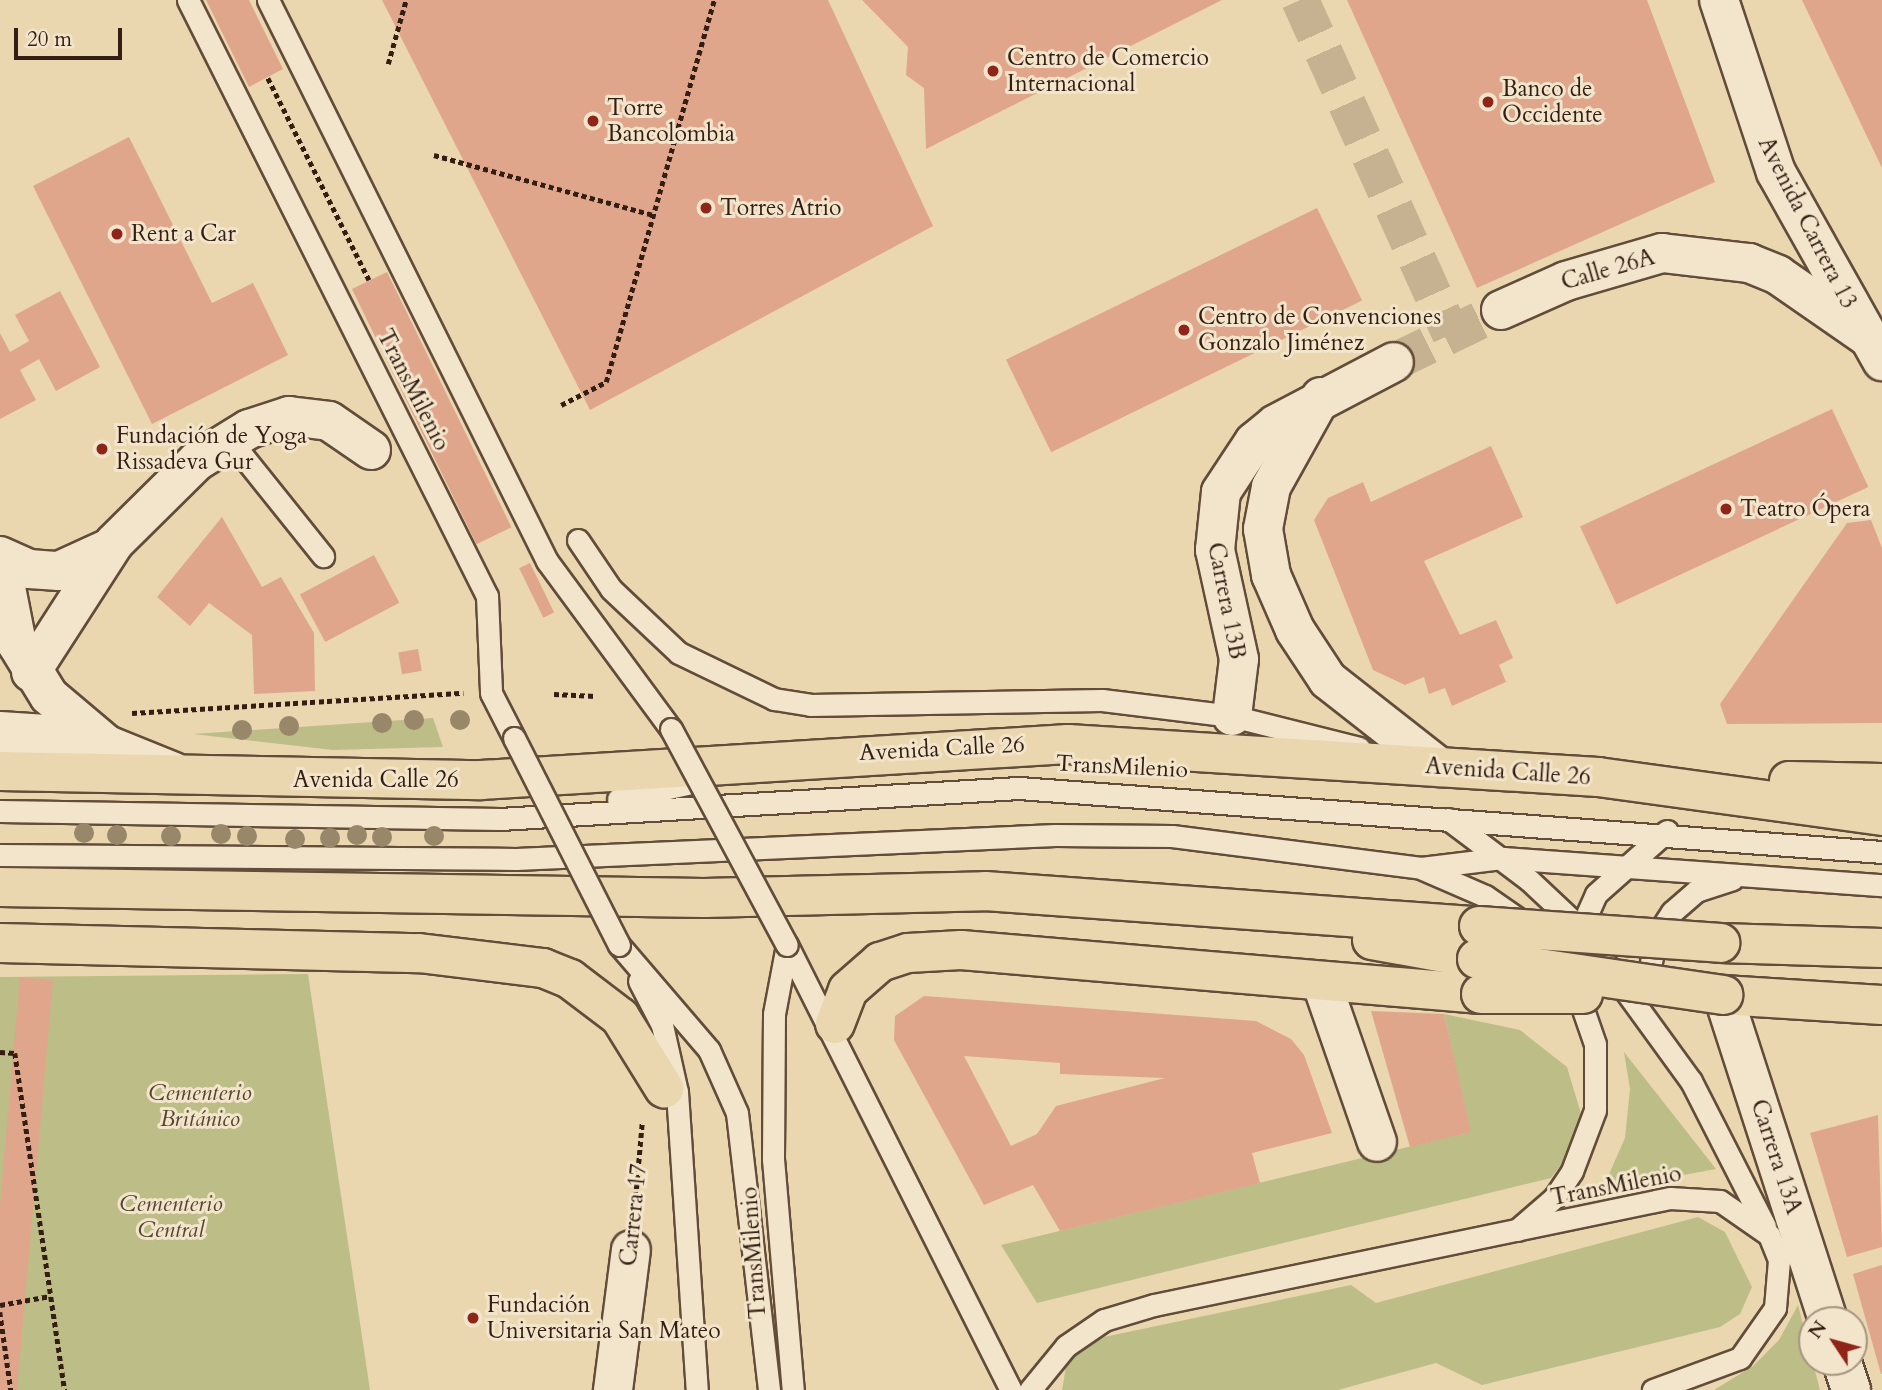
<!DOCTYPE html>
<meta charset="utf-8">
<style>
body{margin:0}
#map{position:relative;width:1882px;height:1390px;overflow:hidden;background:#ebd7af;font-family:Cardo,serif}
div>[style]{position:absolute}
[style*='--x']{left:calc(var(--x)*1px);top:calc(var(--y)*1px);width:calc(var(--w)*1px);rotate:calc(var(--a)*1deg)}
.green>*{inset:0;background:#bcbd87}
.building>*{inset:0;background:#dfa68b;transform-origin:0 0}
.street-tunnel>*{height:38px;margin-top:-19px;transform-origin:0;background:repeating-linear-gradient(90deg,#c6b290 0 38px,transparent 0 57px)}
.path>*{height:4.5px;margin-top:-2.25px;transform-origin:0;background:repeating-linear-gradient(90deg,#341e13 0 5px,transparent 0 8.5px)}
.roads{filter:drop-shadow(2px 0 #624c3a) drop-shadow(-2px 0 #624c3a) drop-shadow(0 2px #624c3a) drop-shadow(0 -2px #624c3a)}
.lane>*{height:21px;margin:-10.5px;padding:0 10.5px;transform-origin:10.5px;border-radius:10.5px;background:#f2e5cb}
.street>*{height:38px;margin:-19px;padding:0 19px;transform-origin:19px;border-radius:19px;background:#f2e5cb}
.secondary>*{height:38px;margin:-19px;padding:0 19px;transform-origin:19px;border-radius:19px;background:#f2e5cb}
.primary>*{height:38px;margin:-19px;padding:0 19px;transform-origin:19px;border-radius:19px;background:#ebd7af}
.bridges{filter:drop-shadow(2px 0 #624c3a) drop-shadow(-2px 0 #624c3a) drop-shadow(0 2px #624c3a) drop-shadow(0 -2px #624c3a)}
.lane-bridge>*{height:21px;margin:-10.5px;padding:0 10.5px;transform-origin:10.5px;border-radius:10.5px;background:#f2e5cb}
.primary-bridge>*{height:38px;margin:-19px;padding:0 19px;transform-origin:19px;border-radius:19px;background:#ebd7af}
.trees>*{width:20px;height:20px;margin:-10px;border-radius:50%;background:#998769}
.dots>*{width:19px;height:19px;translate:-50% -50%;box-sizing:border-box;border:4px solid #f2e5cb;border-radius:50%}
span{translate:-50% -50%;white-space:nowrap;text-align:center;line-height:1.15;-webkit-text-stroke:6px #f2e5cb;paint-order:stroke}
.poi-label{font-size:23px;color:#341e13}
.left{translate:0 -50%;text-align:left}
.street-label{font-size:23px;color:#341e13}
.park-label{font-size:23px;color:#564630;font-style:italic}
.north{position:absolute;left:1798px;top:1306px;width:70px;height:70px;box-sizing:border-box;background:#f2e5cb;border:2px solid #a69581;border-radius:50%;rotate:306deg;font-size:19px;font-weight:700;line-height:28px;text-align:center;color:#341e13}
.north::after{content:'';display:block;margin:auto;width:24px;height:32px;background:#8f2418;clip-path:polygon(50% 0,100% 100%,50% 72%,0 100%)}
.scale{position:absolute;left:14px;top:28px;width:108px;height:32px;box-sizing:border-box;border:4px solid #341e13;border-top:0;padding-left:9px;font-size:21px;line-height:24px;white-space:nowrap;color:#341e13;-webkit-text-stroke:5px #f2e5cb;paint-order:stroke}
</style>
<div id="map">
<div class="green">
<div style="clip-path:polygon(433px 718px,443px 747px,333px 750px,193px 734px)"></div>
<div style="clip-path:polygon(308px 974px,370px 1390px,0 1390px,0 977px)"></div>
<div style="clip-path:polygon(1444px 1014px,1520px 1030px,1567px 1067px,1582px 1117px,1572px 1150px,1551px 1178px,1037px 1303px,1001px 1245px,1470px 1132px)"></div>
<div style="clip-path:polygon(1624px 1052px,1716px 1169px,1602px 1190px,1625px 1138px,1630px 1089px)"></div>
<div style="clip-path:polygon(1698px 1217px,1725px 1232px,1752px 1287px,1740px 1314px,1720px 1327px,1482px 1385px,1436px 1363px,1338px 1390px,1062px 1390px,1067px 1361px,1104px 1337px,1351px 1285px,1376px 1303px)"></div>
<div style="clip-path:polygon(1798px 1305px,1820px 1390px,1714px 1390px,1753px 1366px,1779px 1340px)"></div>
</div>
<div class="building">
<div style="clip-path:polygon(206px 0,249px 0,283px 69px,249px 87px)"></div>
<div style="clip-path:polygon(382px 0,828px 0,933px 226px,590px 410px)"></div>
<div style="clip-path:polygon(862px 0,1222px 0,926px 149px,924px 88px,906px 75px,908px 47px)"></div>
<div style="clip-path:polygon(1347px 0,1647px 0,1715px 182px,1477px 288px)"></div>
<div style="clip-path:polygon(1802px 0,1882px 0,1882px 168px)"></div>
<div style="clip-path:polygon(129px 137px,212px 303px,253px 283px,288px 355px,152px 424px,33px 186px)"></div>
<div style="left:1317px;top:208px;width:103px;height:346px;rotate:64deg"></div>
<div style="left:387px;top:272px;width:284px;height:39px;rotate:64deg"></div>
<div style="clip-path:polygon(60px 291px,100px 367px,56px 391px,39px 359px,20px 370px,36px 400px,0 419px,0 333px,10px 352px,29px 341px,15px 315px)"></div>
<div style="left:1832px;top:409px;width:86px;height:278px;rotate:65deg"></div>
<div style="clip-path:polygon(1491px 446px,1523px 517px,1424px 561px,1460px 635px,1496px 620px,1513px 658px,1499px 665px,1506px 682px,1452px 706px,1445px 688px,1429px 694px,1424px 677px,1405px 685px,1373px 670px,1314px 520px,1328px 498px,1363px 482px,1371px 502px)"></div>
<div style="clip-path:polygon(222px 517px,262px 587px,281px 577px,314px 633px,315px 691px,254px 694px,252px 635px,209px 603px,190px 626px,157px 597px)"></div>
<div style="clip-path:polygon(1871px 520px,1882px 548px,1882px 723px,1727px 724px,1720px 704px,1847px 523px)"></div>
<div style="left:374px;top:555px;width:54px;height:84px;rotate:62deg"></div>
<div style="left:530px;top:563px;width:55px;height:12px;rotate:64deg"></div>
<div style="left:418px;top:649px;width:22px;height:20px;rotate:80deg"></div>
<div style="left:20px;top:977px;width:33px;height:417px;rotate:5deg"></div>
<div style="clip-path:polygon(evenodd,924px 996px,1256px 1021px,1291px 1039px,1304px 1055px,1332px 1133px,1252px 1153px,1260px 1183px,1060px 1231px,1033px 1185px,984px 1205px,894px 1040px,895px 1016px,924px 996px,964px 1056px,1060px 1063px,1060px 1074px,1165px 1078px,1056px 1106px,1037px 1134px,1011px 1146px,964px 1056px)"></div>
<div style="clip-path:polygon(1371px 1011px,1444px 1014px,1471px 1132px,1410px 1147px)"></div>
<div style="clip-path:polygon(1878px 1115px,1882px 1247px,1847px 1257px,1810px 1133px)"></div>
<div style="clip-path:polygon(1882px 1265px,1882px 1374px,1881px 1374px,1853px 1274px)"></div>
</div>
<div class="street-tunnel">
<div style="--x:1300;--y:0;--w:367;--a:65.7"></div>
<div style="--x:1394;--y:362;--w:119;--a:-25.9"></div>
</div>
<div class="path">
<div style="--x:388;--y:64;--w:66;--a:-74.3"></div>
<div style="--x:268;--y:78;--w:226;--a:63.4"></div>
<div style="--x:434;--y:155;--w:227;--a:15.3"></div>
<div style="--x:561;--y:405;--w:51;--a:-27.1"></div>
<div style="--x:606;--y:382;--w:397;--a:-74.2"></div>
<div style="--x:554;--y:694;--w:42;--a:2.7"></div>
<div style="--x:132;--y:713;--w:332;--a:-3.5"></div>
<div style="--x:0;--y:1052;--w:15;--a:4"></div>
<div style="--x:15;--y:1053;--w:341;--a:81.6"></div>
<div style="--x:634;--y:1214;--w:91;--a:-85"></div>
<div style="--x:0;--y:1305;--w:51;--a:-10.2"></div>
<div style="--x:0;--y:1312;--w:79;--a:82"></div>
</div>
<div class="roads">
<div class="lane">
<div style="--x:188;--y:0;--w:667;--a:63.36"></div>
<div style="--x:487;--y:596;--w:97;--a:87.6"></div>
<div style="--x:491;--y:693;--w:51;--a:62.9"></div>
<div style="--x:268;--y:0;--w:627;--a:63.56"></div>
<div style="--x:547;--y:561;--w:209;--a:53.6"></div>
<div style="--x:230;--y:440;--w:149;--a:51.3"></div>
<div style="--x:578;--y:540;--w:59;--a:56"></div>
<div style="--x:611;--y:589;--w:93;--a:43.3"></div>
<div style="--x:679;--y:653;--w:106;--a:25.8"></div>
<div style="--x:774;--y:699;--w:36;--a:9"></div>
<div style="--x:810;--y:705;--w:292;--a:-1"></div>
<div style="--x:1102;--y:700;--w:131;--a:7"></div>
<div style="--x:1232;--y:716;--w:131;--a:14.1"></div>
<div style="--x:618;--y:799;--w:80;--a:-12.3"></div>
<div style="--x:0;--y:811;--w:500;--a:0.92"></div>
<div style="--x:500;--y:819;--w:520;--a:-3.42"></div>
<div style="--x:1019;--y:788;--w:865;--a:4.24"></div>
<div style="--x:1448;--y:819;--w:101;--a:37"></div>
<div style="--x:1529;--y:880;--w:69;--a:43.2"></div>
<div style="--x:1579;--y:927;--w:190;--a:54"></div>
<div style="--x:1691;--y:1081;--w:163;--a:63"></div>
<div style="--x:0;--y:855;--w:516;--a:0.44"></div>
<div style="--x:516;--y:859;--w:540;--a:-2.55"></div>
<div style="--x:1055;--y:835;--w:117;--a:0.5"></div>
<div style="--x:1172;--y:836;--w:251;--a:7.3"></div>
<div style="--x:1421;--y:868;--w:83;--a:-7"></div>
<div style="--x:1503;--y:858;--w:380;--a:4.1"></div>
<div style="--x:1423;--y:869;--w:68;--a:23.5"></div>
<div style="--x:1485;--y:896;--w:51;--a:34.6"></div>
<div style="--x:1576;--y:939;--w:49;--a:-66"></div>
<div style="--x:1596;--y:894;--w:95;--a:-41.6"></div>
<div style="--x:619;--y:945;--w:138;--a:49.4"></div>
<div style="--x:709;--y:1050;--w:69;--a:66"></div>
<div style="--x:737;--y:1113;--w:279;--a:83.4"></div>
<div style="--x:787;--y:945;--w:498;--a:63.3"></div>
<div style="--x:787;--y:945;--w:70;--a:100.7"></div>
<div style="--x:774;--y:1014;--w:145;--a:90.4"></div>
<div style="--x:773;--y:1159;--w:232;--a:85.1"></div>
<div style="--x:639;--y:981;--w:50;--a:62.4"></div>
<div style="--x:662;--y:1025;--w:69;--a:77.4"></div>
<div style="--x:677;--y:1092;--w:299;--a:86.2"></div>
<div style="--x:1646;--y:993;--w:56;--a:-80.7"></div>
<div style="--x:1655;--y:938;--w:31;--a:-57"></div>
<div style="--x:1672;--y:912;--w:32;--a:-41"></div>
<div style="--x:1696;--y:891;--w:38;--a:-18"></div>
<div style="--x:1517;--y:1230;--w:49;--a:-40.9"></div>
<div style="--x:1554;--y:1198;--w:32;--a:-56"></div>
<div style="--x:1572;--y:1171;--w:65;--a:-69.3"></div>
<div style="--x:1595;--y:1110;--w:66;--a:-90"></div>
<div style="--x:1595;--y:1044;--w:58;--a:-109.1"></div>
<div style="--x:1030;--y:1390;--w:57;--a:-50.7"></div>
<div style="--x:1066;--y:1346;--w:46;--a:-34.4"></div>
<div style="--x:1104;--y:1320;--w:52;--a:-16.7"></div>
<div style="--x:1154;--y:1305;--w:527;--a:-11.72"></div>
<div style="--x:1670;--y:1198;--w:50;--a:3.4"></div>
<div style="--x:1720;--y:1201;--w:60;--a:34.8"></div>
<div style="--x:1769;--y:1235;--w:27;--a:68"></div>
<div style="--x:1779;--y:1260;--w:48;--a:94.8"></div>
<div style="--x:1775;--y:1308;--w:61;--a:125"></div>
<div style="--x:1740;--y:1358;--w:93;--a:159.8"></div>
</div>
<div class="street">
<div style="--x:1501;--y:310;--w:71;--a:-24"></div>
<div style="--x:1566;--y:281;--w:100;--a:-16.3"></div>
<div style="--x:1662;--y:253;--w:88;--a:6.6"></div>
<div style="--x:1749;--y:263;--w:31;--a:22"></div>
<div style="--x:1778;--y:275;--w:107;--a:34.7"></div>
<div style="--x:1321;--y:397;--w:103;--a:119.1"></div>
<div style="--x:1271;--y:487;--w:43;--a:100.8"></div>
<div style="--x:1263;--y:529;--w:47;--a:80.1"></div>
<div style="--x:1271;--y:575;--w:60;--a:66.4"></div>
<div style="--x:1295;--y:630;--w:60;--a:56.6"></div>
<div style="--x:1328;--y:680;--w:141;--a:38.1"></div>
<div style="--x:1232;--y:716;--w:57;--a:-83"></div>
<div style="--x:1239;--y:659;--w:112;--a:-102.4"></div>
<div style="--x:1215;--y:550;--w:58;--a:-84.1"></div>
<div style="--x:1221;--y:492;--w:60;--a:-56.6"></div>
<div style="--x:1254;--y:442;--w:28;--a:-39"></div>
<div style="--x:1276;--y:424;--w:133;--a:-27.7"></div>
<div style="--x:0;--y:731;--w:46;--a:3.7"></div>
<div style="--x:46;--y:734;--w:47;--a:22.7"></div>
<div style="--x:89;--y:752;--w:89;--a:-178.7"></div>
<div style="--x:1322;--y:984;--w:167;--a:70.8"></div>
<div style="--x:1723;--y:995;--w:342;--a:72.1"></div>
<div style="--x:1842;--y:1362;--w:29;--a:72"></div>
<div style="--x:613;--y:1390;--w:141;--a:-82.7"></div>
</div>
<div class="secondary">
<div style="--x:1719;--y:0;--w:181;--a:71.7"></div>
<div style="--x:1776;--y:172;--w:217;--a:60.7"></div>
<div style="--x:0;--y:556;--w:32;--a:24"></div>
<div style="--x:29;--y:569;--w:30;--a:4"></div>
<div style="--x:59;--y:571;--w:53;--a:-24.6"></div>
<div style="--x:0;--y:557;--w:89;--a:78.9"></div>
<div style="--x:17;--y:644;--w:61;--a:58.4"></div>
<div style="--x:49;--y:696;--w:76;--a:40.2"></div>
<div style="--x:107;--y:745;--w:72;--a:21.9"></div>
<div style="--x:31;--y:672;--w:153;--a:-57.2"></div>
<div style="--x:114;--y:543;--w:117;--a:-44.7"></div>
<div style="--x:197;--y:461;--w:61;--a:-31.6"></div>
<div style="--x:249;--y:429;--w:42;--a:-18"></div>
<div style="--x:289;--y:416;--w:40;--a:7.1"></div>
<div style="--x:329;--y:421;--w:51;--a:34.6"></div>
</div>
<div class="primary">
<div style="--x:0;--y:771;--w:481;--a:1.1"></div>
<div style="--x:481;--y:780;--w:588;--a:-3.51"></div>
<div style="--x:1068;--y:744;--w:531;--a:3.56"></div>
<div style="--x:1598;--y:777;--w:287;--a:7.8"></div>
<div style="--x:1789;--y:781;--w:93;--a:1.2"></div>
<div style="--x:0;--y:887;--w:704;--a:0.9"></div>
<div style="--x:704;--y:898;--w:281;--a:-1.4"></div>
<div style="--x:985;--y:891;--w:495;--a:4.1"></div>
<div style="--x:1372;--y:940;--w:107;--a:10.3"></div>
<div style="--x:0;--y:943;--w:419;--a:1.4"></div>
<div style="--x:419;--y:953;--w:125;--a:6.9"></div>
<div style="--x:543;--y:968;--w:29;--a:22"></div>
<div style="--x:570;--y:979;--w:63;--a:37.2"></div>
<div style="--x:620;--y:1017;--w:84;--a:58.2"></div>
<div style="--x:1720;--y:943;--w:162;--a:1.8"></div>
<div style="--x:1723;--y:995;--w:159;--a:3.6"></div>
<div style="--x:835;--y:1024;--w:36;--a:-69"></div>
<div style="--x:848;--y:990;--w:43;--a:-41.2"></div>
<div style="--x:880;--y:962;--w:29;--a:-18"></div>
<div style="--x:908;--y:953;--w:53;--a:-3.2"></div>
<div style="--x:961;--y:950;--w:522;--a:4.84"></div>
</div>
</div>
<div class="bridges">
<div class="lane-bridge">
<div style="--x:671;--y:729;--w:245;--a:61.8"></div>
<div style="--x:514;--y:738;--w:232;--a:63.1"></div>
</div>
<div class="primary-bridge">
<div style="--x:1479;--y:926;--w:242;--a:4"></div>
<div style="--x:1477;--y:959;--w:249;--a:8.3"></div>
<div style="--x:1481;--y:994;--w:102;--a:0"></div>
</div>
</div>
<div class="trees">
<div style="left:414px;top:720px"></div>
<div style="left:460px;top:720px"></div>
<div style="left:382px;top:723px"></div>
<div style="left:289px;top:726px"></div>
<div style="left:242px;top:730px"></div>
<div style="left:84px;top:833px"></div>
<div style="left:221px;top:834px"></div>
<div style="left:117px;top:835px"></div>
<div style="left:357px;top:835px"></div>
<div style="left:171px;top:836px"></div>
<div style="left:247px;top:836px"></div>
<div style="left:434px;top:836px"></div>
<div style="left:382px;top:837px"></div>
<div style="left:330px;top:838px"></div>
<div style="left:295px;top:839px"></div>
</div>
<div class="dots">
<div style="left:993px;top:71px;background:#8f2418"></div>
<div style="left:1488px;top:102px;background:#8f2418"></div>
<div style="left:593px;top:121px;background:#8f2418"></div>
<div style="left:706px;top:208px;background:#8f2418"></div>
<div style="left:117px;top:234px;background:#8f2418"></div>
<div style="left:1184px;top:330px;background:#8f2418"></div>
<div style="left:102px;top:449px;background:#8f2418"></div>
<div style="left:1726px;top:509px;background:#8f2418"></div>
<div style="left:473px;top:1318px;background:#8f2418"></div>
</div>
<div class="poi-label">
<span class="left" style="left:1007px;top:71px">Centro de Comercio<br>Internacional</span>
<span class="left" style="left:1502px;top:102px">Banco de<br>Occidente</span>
<span class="left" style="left:607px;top:121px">Torre<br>Bancolombia</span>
<span class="left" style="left:720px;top:208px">Torres Atrio</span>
<span class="left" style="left:131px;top:234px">Rent a Car</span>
<span class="left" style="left:1198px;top:330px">Centro de Convenciones<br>Gonzalo Jiménez</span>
<span class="left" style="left:116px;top:449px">Fundación de Yoga<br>Rissadeva Gur</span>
<span class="left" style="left:1740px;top:509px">Teatro Ópera</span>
<span class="left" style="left:487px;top:1318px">Fundación<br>Universitaria San Mateo</span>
</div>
<div class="street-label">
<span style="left:1807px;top:223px;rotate:63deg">Avenida Carrera 13</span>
<span style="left:1608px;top:270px;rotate:-16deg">Calle 26A</span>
<span style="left:413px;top:390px;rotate:63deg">TransMilenio</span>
<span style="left:1226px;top:601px;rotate:79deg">Carrera 13B</span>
<span style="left:942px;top:749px;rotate:-3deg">Avenida Calle 26</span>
<span style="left:1122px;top:767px;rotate:3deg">TransMilenio</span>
<span style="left:1508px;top:772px;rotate:4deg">Avenida Calle 26</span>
<span style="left:376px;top:780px">Avenida Calle 26</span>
<span style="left:1776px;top:1157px;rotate:72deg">Carrera 13A</span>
<span style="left:1616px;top:1186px;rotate:-11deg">TransMilenio</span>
<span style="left:634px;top:1215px;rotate:-84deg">Carrera 17</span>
<span style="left:754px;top:1253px;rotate:-94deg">TransMilenio</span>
</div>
<div class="park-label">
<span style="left:200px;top:1106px">Cementerio<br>Británico</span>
<span style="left:171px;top:1217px">Cementerio<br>Central</span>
</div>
<div class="north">N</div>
<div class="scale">20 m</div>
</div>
